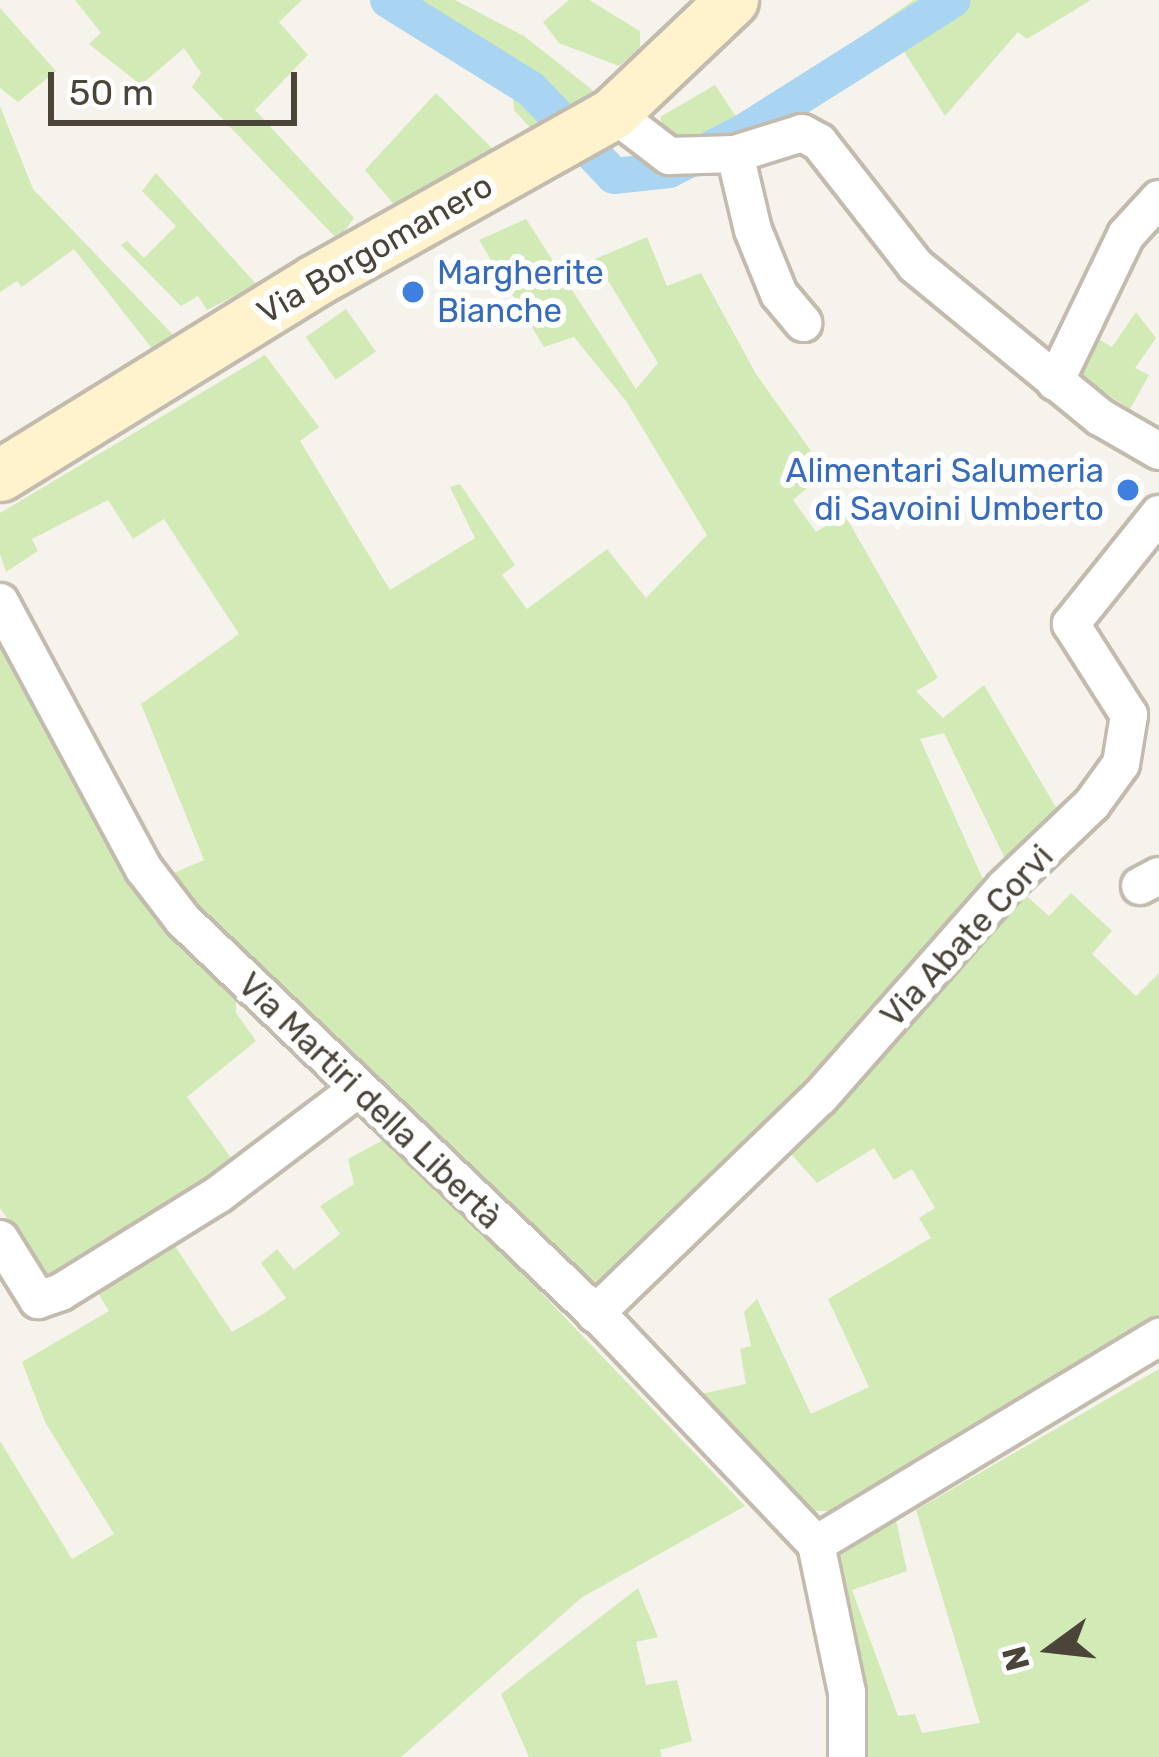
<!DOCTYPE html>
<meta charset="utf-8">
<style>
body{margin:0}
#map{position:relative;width:1159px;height:1757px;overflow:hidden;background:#f6f3ec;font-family:Rubik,sans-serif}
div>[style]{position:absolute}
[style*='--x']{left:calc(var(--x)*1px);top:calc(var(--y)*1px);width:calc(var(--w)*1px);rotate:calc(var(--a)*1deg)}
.green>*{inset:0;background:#d2eab5;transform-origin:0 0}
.canal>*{height:36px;margin:-18px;padding:0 18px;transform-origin:18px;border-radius:18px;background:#a9d4f2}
.roads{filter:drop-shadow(3px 0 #c2bbae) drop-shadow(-3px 0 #c2bbae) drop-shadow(0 3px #c2bbae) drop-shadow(0 -3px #c2bbae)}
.minor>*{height:36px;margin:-18px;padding:0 18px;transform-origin:18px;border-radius:18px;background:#fff}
.secondary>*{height:51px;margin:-25.5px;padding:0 25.5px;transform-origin:25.5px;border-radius:25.5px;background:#fff3cd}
.dots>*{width:33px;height:33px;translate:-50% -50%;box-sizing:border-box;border:6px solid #fff;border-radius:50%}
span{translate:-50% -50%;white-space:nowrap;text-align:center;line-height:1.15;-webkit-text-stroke:12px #fff;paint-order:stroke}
.street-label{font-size:33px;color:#4b4439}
.shop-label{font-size:33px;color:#366cbe}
.left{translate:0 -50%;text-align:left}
.right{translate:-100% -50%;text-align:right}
.north{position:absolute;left:991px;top:1589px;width:120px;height:120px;-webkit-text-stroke:9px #fff;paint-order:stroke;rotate:255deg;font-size:33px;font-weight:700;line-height:48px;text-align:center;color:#4b4439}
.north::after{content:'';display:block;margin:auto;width:42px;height:54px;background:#4b4439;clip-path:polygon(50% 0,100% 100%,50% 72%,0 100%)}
.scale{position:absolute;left:48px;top:72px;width:249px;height:54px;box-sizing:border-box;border:6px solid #4b4439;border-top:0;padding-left:15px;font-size:36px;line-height:42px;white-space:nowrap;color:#4b4439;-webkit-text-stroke:9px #fff;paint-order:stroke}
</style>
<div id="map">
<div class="green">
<div style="clip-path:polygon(75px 0,302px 0,279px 22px,308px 55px,255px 110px,354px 218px,338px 240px,192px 87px,201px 73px,184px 48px,141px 85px,89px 44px,101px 33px)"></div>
<div style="clip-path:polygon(403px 0,455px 0,524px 36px,600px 96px,533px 131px,514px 110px,512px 85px,472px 46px)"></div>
<div style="clip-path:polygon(569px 0,589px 0,640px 31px,640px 48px,619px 66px,559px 43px,543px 22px)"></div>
<div style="clip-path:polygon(914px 0,1091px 0,1027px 39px,1018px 32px,945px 116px,898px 42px,878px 52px,864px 35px)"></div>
<div style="clip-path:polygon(0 8px,56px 71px,18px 102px,0 88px)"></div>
<div style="clip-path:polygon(715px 85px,743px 127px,777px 106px,786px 122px,740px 144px,666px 135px,660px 117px)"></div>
<div style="clip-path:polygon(436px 93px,493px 149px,396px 207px,365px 170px)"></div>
<div style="clip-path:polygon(0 106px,33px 189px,181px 343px,161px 360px,74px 249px,22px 287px,17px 281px,0 292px)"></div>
<div style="clip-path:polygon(156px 173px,257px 285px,207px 310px,198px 296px,181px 306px,121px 245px,127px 241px,144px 258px,176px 226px,142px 191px)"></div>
<div style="clip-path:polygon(526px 219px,636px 389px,658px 363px,595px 259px,647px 237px,667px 286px,701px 273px,756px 374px,826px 472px,793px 500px,816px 532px,845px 515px,938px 678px,916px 691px,943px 718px,984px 685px,1064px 821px,1012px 873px,944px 733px,920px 739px,985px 884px,911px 974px,594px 1304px,167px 876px,204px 860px,141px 704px,239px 634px,164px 519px,133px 539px,108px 500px,32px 539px,38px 551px,6px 572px,0 554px,0 513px,265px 355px,319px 427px,300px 441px,390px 590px,475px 538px,450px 487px,460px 484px,515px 565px,502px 575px,527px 609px,607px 549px,646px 598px,707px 535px,626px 401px,574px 337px,544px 347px,479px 240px)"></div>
<div style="left:346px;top:309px;width:52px;height:49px;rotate:55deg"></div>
<div style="clip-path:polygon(1136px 312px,1156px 338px,1135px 368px,1149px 375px,1130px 409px,1079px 376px,1095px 337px,1112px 347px)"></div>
<div style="clip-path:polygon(0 628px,155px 920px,236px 997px,236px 1013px,256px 1041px,187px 1097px,237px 1166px,68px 1271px,46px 1274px,0 1208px)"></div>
<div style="clip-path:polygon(1022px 892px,1049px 916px,1071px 893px,1112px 931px,1092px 954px,1136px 996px,1159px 973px,1159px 1321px,835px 1511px,814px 1511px,701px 1394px,746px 1384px,740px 1349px,751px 1346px,744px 1312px,757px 1299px,811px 1414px,869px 1387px,828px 1299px,931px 1238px,919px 1218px,935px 1208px,912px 1169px,894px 1180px,874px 1148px,817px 1183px,791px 1154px)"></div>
<div style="clip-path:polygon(383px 1140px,509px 1259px,745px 1506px,581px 1598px,401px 1757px,0 1757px,0 1441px,72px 1559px,114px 1534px,45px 1422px,22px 1362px,109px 1311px,97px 1291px,173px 1243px,232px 1332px,263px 1314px,286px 1298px,261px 1263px,277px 1249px,294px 1270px,340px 1234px,320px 1206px,354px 1184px,348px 1159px)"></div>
<div style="clip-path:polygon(1159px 1369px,1159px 1757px,863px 1757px,832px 1561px,896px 1520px,907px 1571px,852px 1590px,898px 1716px,915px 1714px,922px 1733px,980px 1723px,916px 1510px)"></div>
<div style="clip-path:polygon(638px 1588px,658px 1637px,636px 1642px,646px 1685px,677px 1680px,692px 1741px,660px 1750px,662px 1757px,529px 1757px,501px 1694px)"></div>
</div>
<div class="canal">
<div style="--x:388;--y:0;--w:168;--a:31.9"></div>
<div style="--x:531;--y:89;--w:120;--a:46.3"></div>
<div style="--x:614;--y:176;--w:55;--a:-6.2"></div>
<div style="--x:669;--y:170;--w:82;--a:-26.9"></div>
<div style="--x:742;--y:133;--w:249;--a:-32.3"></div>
</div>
<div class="roads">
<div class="minor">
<div style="--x:613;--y:113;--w:71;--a:37.5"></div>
<div style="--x:669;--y:156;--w:66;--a:-1.7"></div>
<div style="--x:735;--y:154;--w:70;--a:-17.4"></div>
<div style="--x:802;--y:133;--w:19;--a:28"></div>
<div style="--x:819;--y:142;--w:157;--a:52"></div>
<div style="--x:916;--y:266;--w:238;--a:39.4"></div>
<div style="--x:1100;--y:417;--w:68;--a:30"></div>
<div style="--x:735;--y:154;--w:78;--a:76.7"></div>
<div style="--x:753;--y:230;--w:69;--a:67.9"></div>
<div style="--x:779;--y:294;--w:38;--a:50"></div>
<div style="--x:1055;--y:382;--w:163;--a:-64.2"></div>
<div style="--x:1126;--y:235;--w:49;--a:-47.5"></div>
<div style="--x:0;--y:602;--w:303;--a:61.7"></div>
<div style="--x:144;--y:869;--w:64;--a:52.6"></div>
<div style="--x:183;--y:920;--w:593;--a:43.63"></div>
<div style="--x:612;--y:1329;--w:296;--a:46.5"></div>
<div style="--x:1140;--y:886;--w:21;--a:-28"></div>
<div style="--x:0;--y:1239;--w:72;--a:58.1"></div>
<div style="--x:38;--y:1300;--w:24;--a:-19"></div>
<div style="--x:61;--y:1292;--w:186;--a:-31.8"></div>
<div style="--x:219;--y:1194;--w:171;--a:-37.1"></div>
<div style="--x:595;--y:1314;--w:313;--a:-44"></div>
<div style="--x:820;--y:1097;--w:278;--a:-48.6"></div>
<div style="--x:1004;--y:888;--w:122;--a:-43.7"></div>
<div style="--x:1092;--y:804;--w:49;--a:-54.1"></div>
<div style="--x:1121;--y:764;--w:50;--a:-80.7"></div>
<div style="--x:1129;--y:715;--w:108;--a:-122.5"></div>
<div style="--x:1071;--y:624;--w:141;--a:-51.3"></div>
<div style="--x:816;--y:1544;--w:401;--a:-31.1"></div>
<div style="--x:816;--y:1544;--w:151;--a:78.2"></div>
<div style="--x:847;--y:1692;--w:65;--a:90"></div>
</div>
<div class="secondary">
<div style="--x:0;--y:475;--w:369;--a:-31.7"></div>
<div style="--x:314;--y:281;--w:343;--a:-29.3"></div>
<div style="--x:613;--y:113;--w:164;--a:-43.5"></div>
</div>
</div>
<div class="dots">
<div style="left:413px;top:292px;background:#3f7fe0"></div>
<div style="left:1128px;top:490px;background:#3f7fe0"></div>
</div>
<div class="street-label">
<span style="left:375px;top:249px;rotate:-30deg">Via Borgomanero</span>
<span style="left:967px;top:936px;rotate:-47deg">Via Abate Corvi</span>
<span style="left:370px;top:1101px;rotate:44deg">Via Martiri della Libertà</span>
</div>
<div class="shop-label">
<span class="left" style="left:437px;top:292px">Margherite<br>Bianche</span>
<span class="right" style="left:1104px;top:490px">Alimentari Salumeria<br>di Savoini Umberto</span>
</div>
<div class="north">N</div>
<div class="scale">50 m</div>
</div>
